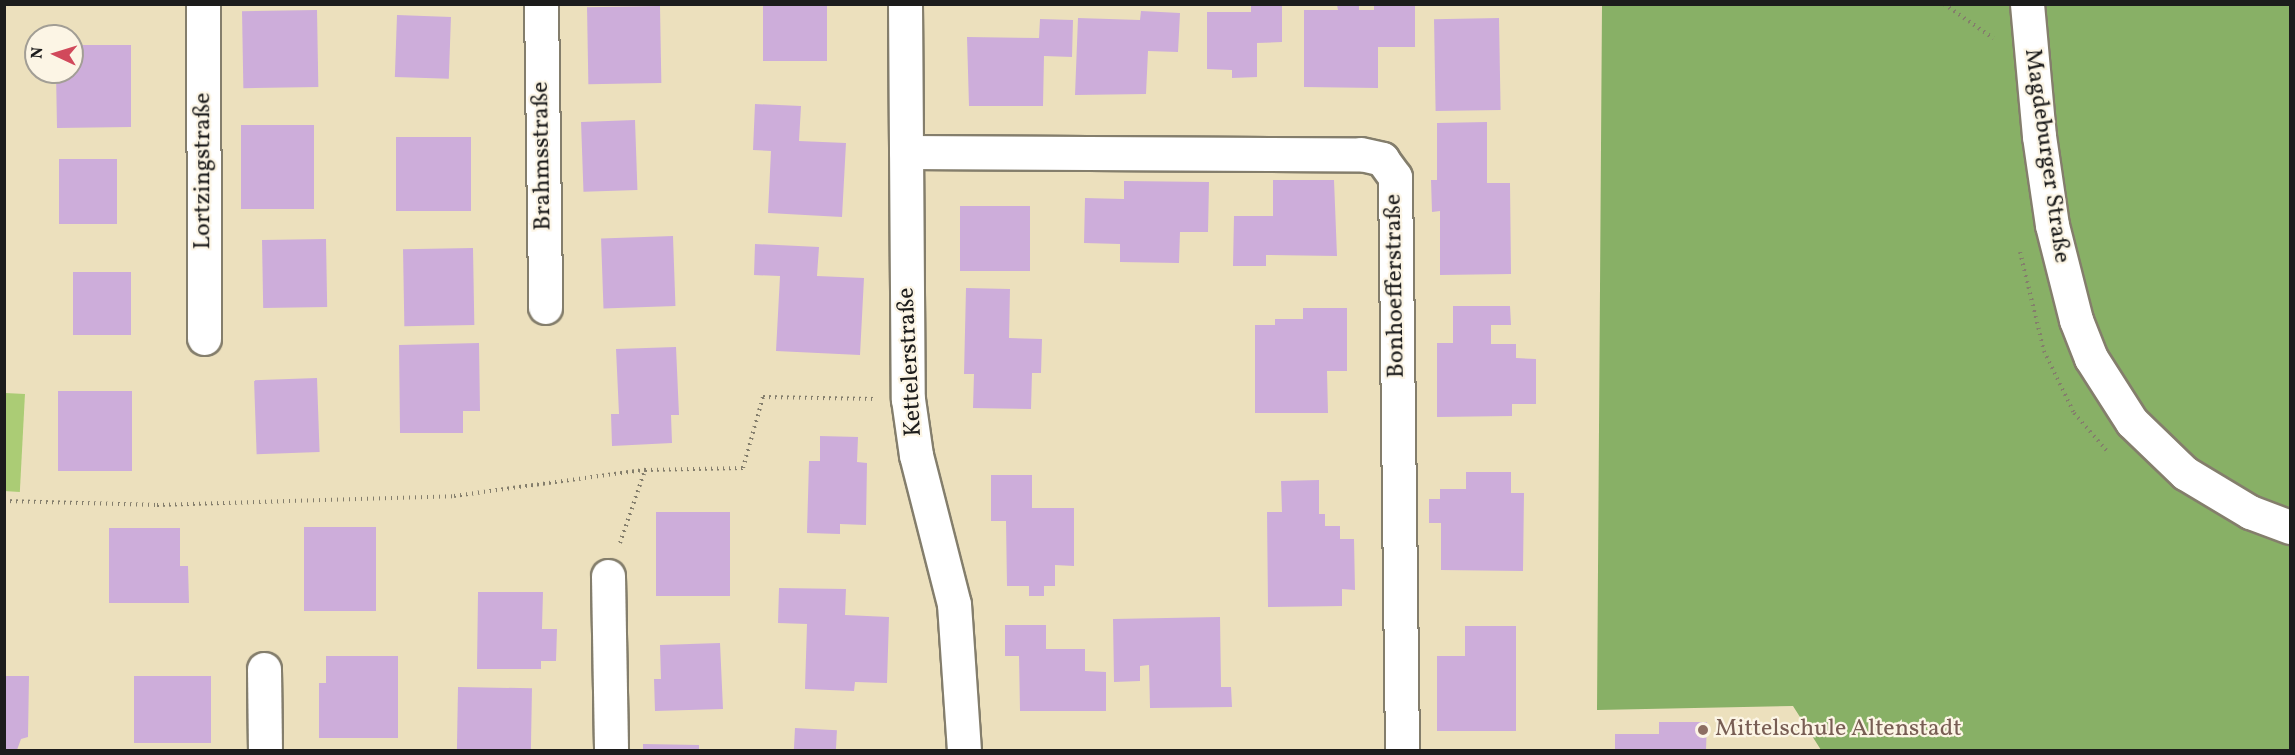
<!DOCTYPE html>
<meta charset="utf-8">
<style>
body{margin:0}
#map{position:relative;width:2295px;height:755px;overflow:hidden;background:#ece0bd;font-family:Vollkorn,serif}
div>[style]{position:absolute}
[style*='--x']{left:calc(var(--x)*1px);top:calc(var(--y)*1px);width:calc(var(--w)*1px);rotate:calc(var(--a)*1deg)}
.green>*{inset:0;background:#abcc75;transform-origin:0 0}
.forest>*{inset:0;background:#88b066}
.building>*{inset:0;background:#cdadda;transform-origin:0 0}
.path>*{height:4px;margin-top:-2px;transform-origin:0;background:repeating-linear-gradient(90deg,#847e6c 0 1.5px,transparent 0 6px)}
.roads{filter:drop-shadow(2px 0 #847e6c) drop-shadow(-2px 0 #847e6c) drop-shadow(0 2px #847e6c) drop-shadow(0 -2px #847e6c)}
.street>*{height:33px;margin:-16.5px;padding:0 16.5px;transform-origin:16.5px;border-radius:16.5px;background:#fff}
.dots>*{width:16px;height:16px;translate:-50% -50%;box-sizing:border-box;border:3px solid #fcf5e5;border-radius:50%}
span{translate:-50% -50%;white-space:nowrap;text-align:center;line-height:1.15;-webkit-text-stroke:4.5px #fcf5e5;paint-order:stroke}
.street-label{font-size:24px;color:#1c1c1c}
.education-label{font-size:24px;color:#785e54}
.left{translate:0 -50%;text-align:left}
.frame{position:absolute;inset:0;border:6px solid #1c1c1c;pointer-events:none}
.north{position:absolute;left:24px;top:24px;width:60px;height:60px;box-sizing:border-box;background:#fcf5e5;border:2px solid #a29e95;border-radius:50%;rotate:274deg;font-size:16px;font-weight:700;line-height:24px;text-align:center;color:#1c1c1c}
.north::after{content:'';display:block;margin:auto;width:21px;height:27px;background:#d1495b;clip-path:polygon(50% 0,100% 100%,50% 72%,0 100%)}
</style>
<div id="map">
<div class="green">
<div style="left:5px;top:393px;width:20px;height:98px;rotate:3deg"></div>
</div>
<div class="forest">
<div style="clip-path:polygon(1602px 5px,2290px 5px,2290px 750px,1821px 750px,1793px 706px,1597px 710px)"></div>
</div>
<div class="building">
<div style="left:763px;top:4px;width:64px;height:57px"></div>
<div style="clip-path:polygon(1251px 4px,1282px 4px,1282px 42px,1257px 43px,1257px 77px,1232px 78px,1232px 70px,1207px 69px,1207px 12px,1251px 12px)"></div>
<div style="clip-path:polygon(1374px 4px,1415px 4px,1415px 47px,1378px 47px,1378px 88px,1304px 87px,1304px 10px,1338px 10px,1337px 5px,1359px 5px,1359px 10px,1374px 10px)"></div>
<div style="left:660px;top:6px;width:77px;height:73px;rotate:89deg"></div>
<div style="left:317px;top:10px;width:77px;height:75px;rotate:89deg"></div>
<div style="clip-path:polygon(1141px 11px,1180px 13px,1178px 52px,1148px 51px,1146px 94px,1075px 95px,1078px 18px,1140px 20px)"></div>
<div style="left:397px;top:15px;width:54px;height:62px;rotate:2deg"></div>
<div style="left:1499px;top:18px;width:92px;height:65px;rotate:89deg"></div>
<div style="clip-path:polygon(1040px 19px,1073px 20px,1072px 57px,1044px 56px,1043px 106px,969px 106px,967px 37px,1039px 38px)"></div>
<div style="clip-path:polygon(72px 45px,131px 45px,131px 127px,57px 128px,56px 72px,72px 72px)"></div>
<div style="clip-path:polygon(755px 104px,801px 106px,799px 141px,846px 143px,842px 217px,768px 213px,771px 151px,753px 150px)"></div>
<div style="left:635px;top:120px;width:70px;height:54px;rotate:88deg"></div>
<div style="clip-path:polygon(1487px 122px,1487px 183px,1510px 183px,1511px 274px,1440px 275px,1440px 211px,1432px 212px,1431px 180px,1437px 180px,1437px 123px)"></div>
<div style="left:241px;top:125px;width:73px;height:84px"></div>
<div style="left:471px;top:137px;width:74px;height:75px;rotate:90deg"></div>
<div style="left:59px;top:159px;width:58px;height:65px"></div>
<div style="clip-path:polygon(1273px 180px,1334px 180px,1337px 256px,1266px 255px,1266px 266px,1233px 266px,1234px 216px,1273px 216px)"></div>
<div style="clip-path:polygon(1124px 181px,1209px 182px,1208px 232px,1180px 232px,1179px 263px,1120px 262px,1120px 244px,1084px 243px,1085px 198px,1124px 199px)"></div>
<div style="left:960px;top:206px;width:70px;height:65px"></div>
<div style="left:673px;top:236px;width:70px;height:72px;rotate:88deg"></div>
<div style="left:326px;top:239px;width:68px;height:64px;rotate:89deg"></div>
<div style="clip-path:polygon(755px 244px,819px 247px,817px 276px,864px 278px,860px 355px,776px 351px,780px 276px,754px 275px)"></div>
<div style="left:473px;top:248px;width:77px;height:70px;rotate:89deg"></div>
<div style="left:73px;top:272px;width:58px;height:63px"></div>
<div style="clip-path:polygon(966px 288px,1010px 289px,1009px 338px,1042px 339px,1041px 373px,1032px 373px,1031px 409px,973px 408px,974px 374px,964px 374px)"></div>
<div style="clip-path:polygon(1453px 306px,1510px 306px,1511px 325px,1491px 325px,1491px 344px,1516px 344px,1516px 358px,1536px 359px,1536px 404px,1512px 404px,1512px 416px,1437px 417px,1437px 343px,1453px 343px)"></div>
<div style="clip-path:polygon(1303px 308px,1347px 308px,1347px 371px,1327px 371px,1328px 413px,1255px 413px,1255px 325px,1275px 325px,1275px 319px,1303px 319px)"></div>
<div style="clip-path:polygon(479px 343px,480px 411px,463px 411px,463px 433px,400px 433px,399px 345px)"></div>
<div style="clip-path:polygon(676px 347px,679px 415px,671px 415px,672px 443px,612px 446px,611px 414px,619px 414px,616px 349px)"></div>
<div style="left:317px;top:378px;width:74px;height:63px;rotate:88deg"></div>
<div style="left:58px;top:391px;width:74px;height:80px"></div>
<div style="clip-path:polygon(820px 436px,858px 437px,857px 462px,867px 463px,866px 525px,840px 524px,840px 534px,807px 533px,809px 461px,820px 461px)"></div>
<div style="clip-path:polygon(1466px 472px,1511px 472px,1511px 493px,1524px 493px,1523px 571px,1441px 570px,1441px 523px,1429px 523px,1429px 499px,1440px 499px,1440px 489px,1466px 489px)"></div>
<div style="clip-path:polygon(991px 475px,1032px 475px,1032px 508px,1074px 508px,1074px 566px,1055px 565px,1055px 586px,1044px 586px,1044px 596px,1029px 596px,1029px 586px,1007px 586px,1006px 521px,991px 521px)"></div>
<div style="clip-path:polygon(1319px 480px,1319px 514px,1325px 514px,1325px 526px,1340px 526px,1340px 539px,1354px 539px,1355px 590px,1342px 589px,1342px 606px,1268px 607px,1267px 512px,1282px 512px,1281px 481px)"></div>
<div style="left:656px;top:512px;width:74px;height:84px"></div>
<div style="left:304px;top:527px;width:72px;height:84px"></div>
<div style="clip-path:polygon(109px 528px,180px 528px,180px 566px,188px 566px,189px 603px,109px 603px)"></div>
<div style="clip-path:polygon(779px 588px,846px 589px,845px 615px,889px 617px,887px 683px,855px 682px,854px 691px,805px 689px,807px 624px,778px 623px)"></div>
<div style="clip-path:polygon(478px 592px,543px 592px,542px 629px,557px 629px,556px 661px,541px 661px,541px 669px,477px 669px)"></div>
<div style="clip-path:polygon(1220px 617px,1221px 687px,1231px 687px,1232px 707px,1150px 708px,1149px 665px,1140px 666px,1140px 681px,1114px 682px,1113px 619px)"></div>
<div style="clip-path:polygon(1005px 625px,1046px 625px,1046px 649px,1085px 649px,1085px 671px,1106px 672px,1106px 711px,1020px 711px,1019px 656px,1005px 656px)"></div>
<div style="clip-path:polygon(1465px 626px,1516px 626px,1516px 731px,1437px 731px,1437px 656px,1465px 656px)"></div>
<div style="clip-path:polygon(720px 643px,723px 709px,655px 711px,654px 679px,661px 679px,660px 645px)"></div>
<div style="clip-path:polygon(326px 656px,398px 656px,398px 738px,319px 738px,319px 683px,326px 683px)"></div>
<div style="clip-path:polygon(4px 676px,29px 676px,28px 737px,21px 739px,17px 750px,4px 750px)"></div>
<div style="left:211px;top:676px;width:67px;height:77px;rotate:90deg"></div>
<div style="left:458px;top:687px;width:74px;height:63px;rotate:1deg"></div>
<div style="clip-path:polygon(1659px 722px,1707px 722px,1706px 750px,1615px 750px,1615px 734px,1659px 734px)"></div>
<div style="left:795px;top:728px;width:42px;height:22px;rotate:3deg"></div>
<div style="clip-path:polygon(643px 744px,699px 745px,699px 750px,643px 750px)"></div>
</div>
<div class="path">
<div style="--x:1944;--y:4;--w:60;--a:34.8"></div>
<div style="--x:2020;--y:252;--w:102;--a:76.4"></div>
<div style="--x:2044;--y:351;--w:69;--a:64.2"></div>
<div style="--x:2074;--y:413;--w:50;--a:49"></div>
<div style="--x:4;--y:501;--w:153;--a:1.5"></div>
<div style="--x:157;--y:505;--w:297;--a:-1.7"></div>
<div style="--x:454;--y:496;--w:193;--a:-7.8"></div>
<div style="--x:645;--y:470;--w:98;--a:-1.2"></div>
<div style="--x:743;--y:468;--w:74;--a:-74.3"></div>
<div style="--x:763;--y:397;--w:112;--a:1"></div>
<div style="--x:620;--y:543;--w:77;--a:-71.1"></div>
</div>
<div class="roads">
<div class="street">
<div style="--x:203;--y:4;--w:334;--a:89.8"></div>
<div style="--x:541;--y:4;--w:303;--a:89.2"></div>
<div style="--x:905;--y:4;--w:395;--a:89.6"></div>
<div style="--x:908;--y:399;--w:57;--a:81.9"></div>
<div style="--x:916;--y:455;--w:154;--a:75.7"></div>
<div style="--x:954;--y:604;--w:146;--a:86.1"></div>
<div style="--x:2027;--y:4;--w:133;--a:84.8"></div>
<div style="--x:2039;--y:136;--w:90;--a:81.7"></div>
<div style="--x:2052;--y:225;--w:98;--a:75.8"></div>
<div style="--x:2076;--y:320;--w:41;--a:68.5"></div>
<div style="--x:2091;--y:358;--w:76;--a:57.4"></div>
<div style="--x:2132;--y:422;--w:74;--a:43.9"></div>
<div style="--x:2185;--y:473;--w:76;--a:31"></div>
<div style="--x:2250;--y:512;--w:43;--a:20.6"></div>
<div style="--x:906;--y:152;--w:455;--a:0.3"></div>
<div style="--x:1361;--y:154;--w:22;--a:13"></div>
<div style="--x:1382;--y:159;--w:22;--a:54"></div>
<div style="--x:1395;--y:177;--w:573;--a:89.3"></div>
<div style="--x:608;--y:576;--w:174;--a:89"></div>
<div style="--x:264;--y:669;--w:81;--a:89.3"></div>
</div>
</div>
<div class="dots">
<div style="left:1703px;top:730px;background:#8d6e63"></div>
</div>
<div class="street-label">
<span style="left:543px;top:156px;rotate:-91deg">Brahmsstraße</span>
<span style="left:2046px;top:156px;rotate:82deg">Magdeburger Straße</span>
<span style="left:204px;top:171px;rotate:-90deg">Lortzingstraße</span>
<span style="left:1396px;top:286px;rotate:-91deg">Bonhoefferstraße</span>
<span style="left:911px;top:362px;rotate:-93deg">Kettelerstraße</span>
</div>
<div class="education-label">
<span class="left" style="left:1715px;top:730px">Mittelschule Altenstadt</span>
</div>
<div class="frame"></div>
<div class="north">N</div>
</div>
